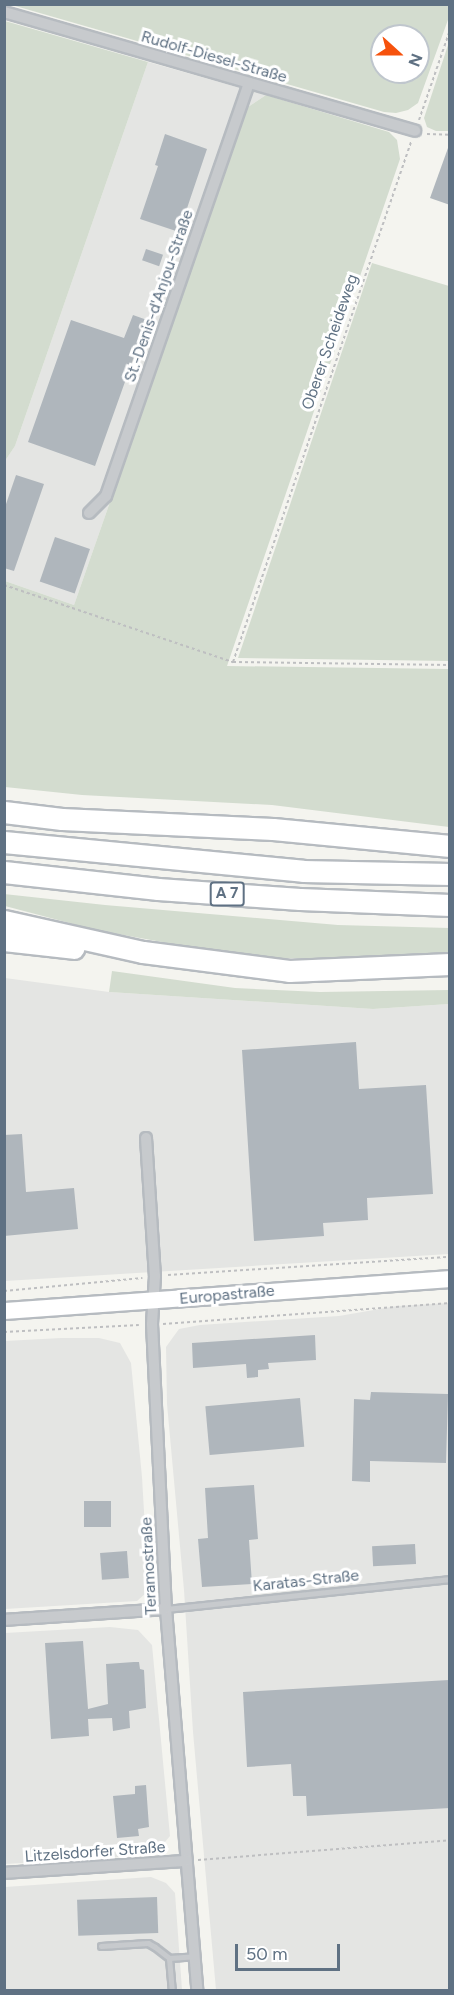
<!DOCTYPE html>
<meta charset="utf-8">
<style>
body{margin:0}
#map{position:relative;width:454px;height:1995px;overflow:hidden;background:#f4f4ef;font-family:Figtree,sans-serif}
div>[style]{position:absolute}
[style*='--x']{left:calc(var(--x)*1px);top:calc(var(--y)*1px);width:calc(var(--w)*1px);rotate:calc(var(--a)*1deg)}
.built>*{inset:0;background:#e4e5e3}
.green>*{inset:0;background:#d3dccf}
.building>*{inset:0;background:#afb6bc;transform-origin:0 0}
.path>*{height:2px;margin-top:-1px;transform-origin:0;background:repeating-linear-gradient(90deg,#bebfc1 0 3px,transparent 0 6px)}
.roads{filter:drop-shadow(2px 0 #b6bbc0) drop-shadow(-2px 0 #b6bbc0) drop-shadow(0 2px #b6bbc0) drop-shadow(0 -2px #b6bbc0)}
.lane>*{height:5px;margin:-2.5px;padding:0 2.5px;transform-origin:2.5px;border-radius:2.5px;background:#c7cacd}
.street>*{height:10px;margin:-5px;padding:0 5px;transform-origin:5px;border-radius:5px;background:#c7cacd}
.secondary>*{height:16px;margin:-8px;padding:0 8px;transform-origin:8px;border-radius:8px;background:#fff}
.highway>*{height:21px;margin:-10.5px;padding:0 10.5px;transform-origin:10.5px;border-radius:10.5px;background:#fff}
span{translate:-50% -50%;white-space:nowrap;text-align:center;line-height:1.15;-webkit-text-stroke:6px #fff;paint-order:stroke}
.shield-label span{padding:2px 4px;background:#fff;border:2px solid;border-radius:4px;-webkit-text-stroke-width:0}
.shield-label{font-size:15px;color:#5f7183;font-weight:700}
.street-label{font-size:16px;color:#5f7183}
.frame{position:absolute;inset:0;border:6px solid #5f7183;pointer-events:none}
.north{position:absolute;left:370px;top:24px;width:60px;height:60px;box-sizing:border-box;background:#fff;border:2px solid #bfc6cd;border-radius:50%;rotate:111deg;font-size:16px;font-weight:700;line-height:24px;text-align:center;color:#5f7183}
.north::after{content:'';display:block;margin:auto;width:21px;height:27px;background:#f6520d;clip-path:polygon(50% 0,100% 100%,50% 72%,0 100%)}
.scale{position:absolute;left:235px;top:1944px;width:105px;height:27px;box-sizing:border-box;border:3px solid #5f7183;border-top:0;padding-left:8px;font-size:18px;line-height:21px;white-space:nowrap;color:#5f7183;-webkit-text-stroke:4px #fff;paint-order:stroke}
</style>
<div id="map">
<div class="built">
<div style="clip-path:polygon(148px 62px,266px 95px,248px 107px,74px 605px,5px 581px,5px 461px,15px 446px)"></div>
<div style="clip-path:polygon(5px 978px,109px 992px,373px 1009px,449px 1004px,449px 1254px,5px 1281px)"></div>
<div style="clip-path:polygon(449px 1303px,449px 1990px,216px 1990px,193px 1732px,184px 1590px,167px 1404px,166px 1347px,179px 1329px,200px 1325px,339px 1316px,397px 1306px)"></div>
<div style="clip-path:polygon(61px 1338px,99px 1338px,120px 1343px,131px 1363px,142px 1477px,148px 1580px,146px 1593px,137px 1601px,5px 1609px,5px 1341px)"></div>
<div style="clip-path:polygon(110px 1627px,138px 1630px,152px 1645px,170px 1836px,159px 1849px,137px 1856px,5px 1864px,5px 1633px)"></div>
<div style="clip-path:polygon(151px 1877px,166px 1883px,175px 1893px,182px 1990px,5px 1990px,5px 1887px)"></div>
</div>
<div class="green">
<div style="clip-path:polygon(evenodd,449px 4px,449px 17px,418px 103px,408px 110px,396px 113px,384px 112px,12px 5px,449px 4px,382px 36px,418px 36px,418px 72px,382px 72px,382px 36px)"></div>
<div style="clip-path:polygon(5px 21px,148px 62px,15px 446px,5px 461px)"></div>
<div style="clip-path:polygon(449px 42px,449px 131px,436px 131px,427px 127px,424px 118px)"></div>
<div style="clip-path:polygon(266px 95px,389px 132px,397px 140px,400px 159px,227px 666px,449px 669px,449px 827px,272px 805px,82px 795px,5px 787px,5px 581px,74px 605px,248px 107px)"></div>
<div style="clip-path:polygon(372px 263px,449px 286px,449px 661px,238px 658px)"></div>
<div style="clip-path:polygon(4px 894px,105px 905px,338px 925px,449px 928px,449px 953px,339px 959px,272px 958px,217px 952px,96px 930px,5px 906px)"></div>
<div style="clip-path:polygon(112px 971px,235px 988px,320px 992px,449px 990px,449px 1004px,373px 1009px,109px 992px)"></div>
</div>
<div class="building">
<div style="clip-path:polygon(165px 134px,207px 149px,179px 232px,140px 219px,158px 166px,155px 165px)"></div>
<div style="clip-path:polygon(448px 148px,450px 148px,450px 205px,430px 198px)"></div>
<div style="left:146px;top:249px;width:18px;height:12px;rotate:19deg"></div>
<div style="clip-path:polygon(133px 315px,147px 320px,95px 466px,28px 442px,71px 320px,124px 338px)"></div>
<div style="clip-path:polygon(16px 475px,44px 484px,14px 571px,4px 568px,4px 510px)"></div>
<div style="left:55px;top:537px;width:37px;height:47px;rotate:19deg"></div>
<div style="clip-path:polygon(356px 1042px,359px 1089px,426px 1085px,433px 1194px,367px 1198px,368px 1220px,323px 1223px,324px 1236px,254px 1241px,242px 1050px)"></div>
<div style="clip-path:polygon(22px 1134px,26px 1192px,74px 1188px,78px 1229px,4px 1236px,4px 1135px)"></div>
<div style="clip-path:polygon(315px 1335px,316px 1360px,268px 1363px,269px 1369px,258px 1370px,258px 1377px,247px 1378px,246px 1364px,193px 1368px,192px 1343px)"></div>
<div style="clip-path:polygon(371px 1392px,448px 1394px,446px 1463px,370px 1461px,370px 1482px,352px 1481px,354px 1399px,370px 1400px)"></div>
<div style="left:300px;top:1398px;width:49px;height:95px;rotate:85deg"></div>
<div style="clip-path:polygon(254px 1485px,258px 1539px,249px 1540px,252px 1584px,202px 1587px,198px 1539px,208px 1538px,205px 1488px)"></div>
<div style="left:84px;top:1501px;width:27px;height:26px"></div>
<div style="left:415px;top:1544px;width:20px;height:43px;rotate:87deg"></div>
<div style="left:127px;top:1551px;width:27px;height:27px;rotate:86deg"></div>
<div style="clip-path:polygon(83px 1641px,88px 1709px,108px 1704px,106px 1664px,134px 1662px,139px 1662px,140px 1669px,144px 1670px,146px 1708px,129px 1711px,130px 1728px,113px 1731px,112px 1718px,88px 1719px,89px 1736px,51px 1739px,45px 1643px)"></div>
<div style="clip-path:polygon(449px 1680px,450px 1808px,307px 1816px,306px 1796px,293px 1796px,291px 1764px,247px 1767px,243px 1692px)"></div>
<div style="clip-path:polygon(146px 1785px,149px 1827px,138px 1829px,139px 1836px,117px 1838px,113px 1796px,135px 1794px,135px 1786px)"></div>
<div style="left:157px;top:1897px;width:36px;height:80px;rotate:88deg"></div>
</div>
<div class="path">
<div style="--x:419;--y:120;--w:95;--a:-71"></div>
<div style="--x:427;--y:134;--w:23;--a:2"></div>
<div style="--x:4;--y:585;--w:242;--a:18.6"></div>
<div style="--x:233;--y:662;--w:217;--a:0.8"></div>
<div style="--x:233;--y:662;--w:550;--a:-71.1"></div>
<div style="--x:168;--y:1275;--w:283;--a:-3.7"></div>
<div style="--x:4;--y:1291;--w:139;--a:-5.4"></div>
<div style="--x:163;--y:1324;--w:288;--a:-4.2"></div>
<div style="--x:4;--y:1332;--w:135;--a:-3"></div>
<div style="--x:198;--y:1860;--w:253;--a:-4.5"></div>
</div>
<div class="roads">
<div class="lane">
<div style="--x:166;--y:1609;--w:286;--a:-6"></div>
<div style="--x:101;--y:1946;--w:47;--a:-3.7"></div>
<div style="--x:148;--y:1943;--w:8;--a:30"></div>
<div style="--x:155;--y:1947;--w:18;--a:38"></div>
<div style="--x:169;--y:1958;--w:32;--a:85"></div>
<div style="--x:169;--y:1958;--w:26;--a:-4"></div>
</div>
<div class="street">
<div style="--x:4;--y:12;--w:428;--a:16.1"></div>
<div style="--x:89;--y:513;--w:24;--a:-45"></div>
<div style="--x:106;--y:496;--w:437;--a:-70.9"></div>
<div style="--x:146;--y:1138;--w:138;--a:86.3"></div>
<div style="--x:155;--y:1276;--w:48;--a:93.6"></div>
<div style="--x:152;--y:1324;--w:285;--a:87.2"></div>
<div style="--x:166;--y:1609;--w:382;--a:85.3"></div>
<div style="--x:4;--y:1620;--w:162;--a:-3.9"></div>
<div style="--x:4;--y:1873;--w:183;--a:-3.8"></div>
</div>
<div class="secondary">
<div style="--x:4;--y:1311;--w:447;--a:-4.1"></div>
</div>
<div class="highway">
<div style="--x:4;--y:812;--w:58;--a:6.9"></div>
<div style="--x:62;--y:819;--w:211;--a:2.7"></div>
<div style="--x:273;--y:829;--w:178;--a:5.5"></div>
<div style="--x:4;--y:842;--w:300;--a:5.5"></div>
<div style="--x:303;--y:871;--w:147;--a:1.2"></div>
<div style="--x:4;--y:872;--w:155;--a:6.3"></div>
<div style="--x:158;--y:889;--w:142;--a:4"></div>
<div style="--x:300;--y:899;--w:150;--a:2.3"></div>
<div style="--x:4;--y:921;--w:142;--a:12.6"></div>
<div style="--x:143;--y:952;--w:147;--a:7.4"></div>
<div style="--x:289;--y:971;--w:161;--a:-2.5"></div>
<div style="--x:4;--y:940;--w:70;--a:6.5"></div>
</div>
</div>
<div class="shield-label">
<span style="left:227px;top:894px">A 7</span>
</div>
<div class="street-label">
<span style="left:214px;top:57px;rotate:16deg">Rudolf-Diesel-Straße</span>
<span style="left:159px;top:296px;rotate:-71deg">St.-Denis-d'Anjou-Straße</span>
<span style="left:330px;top:342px;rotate:-71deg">Oberer Scheideweg</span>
<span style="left:227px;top:1295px;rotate:-5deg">Europastraße</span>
<span style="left:149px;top:1566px;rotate:-93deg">Teramostraße</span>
<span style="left:306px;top:1581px;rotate:-6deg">Karatas-Straße</span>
<span style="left:95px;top:1852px;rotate:-4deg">Litzelsdorfer Straße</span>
</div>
<div class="frame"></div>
<div class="north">N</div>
<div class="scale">50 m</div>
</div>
